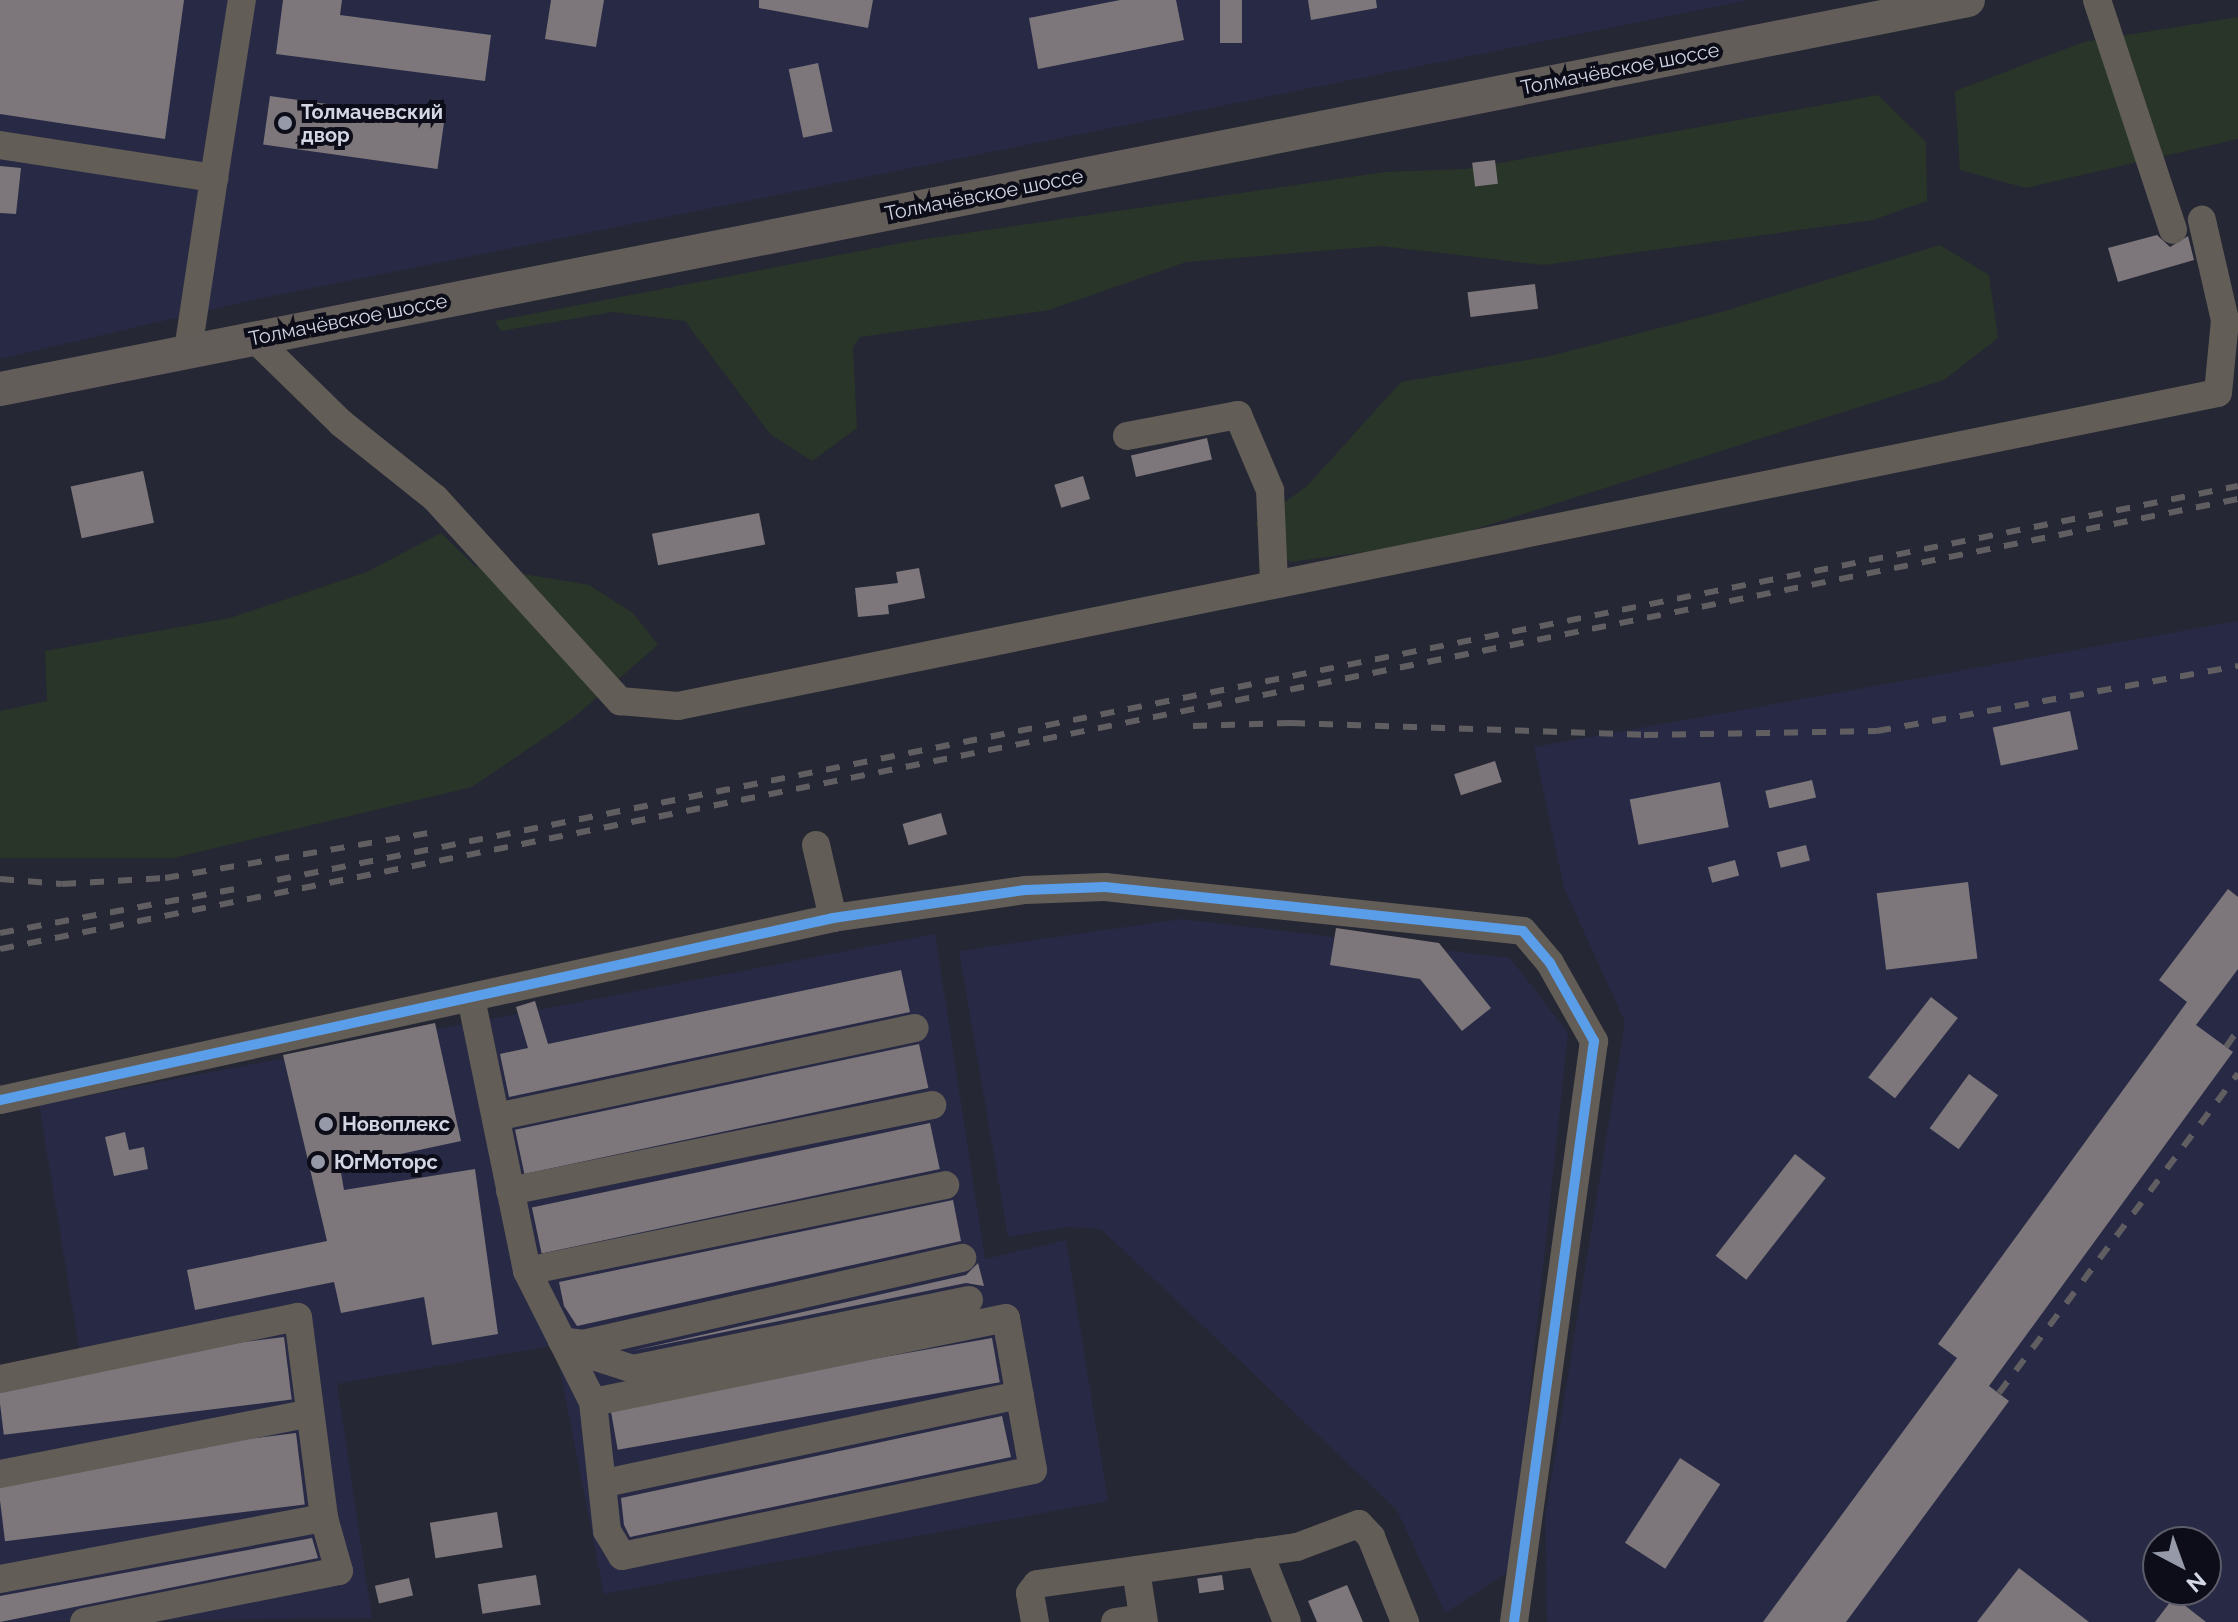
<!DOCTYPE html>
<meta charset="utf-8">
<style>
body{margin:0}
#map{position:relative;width:2238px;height:1622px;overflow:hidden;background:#262734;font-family:Raleway,sans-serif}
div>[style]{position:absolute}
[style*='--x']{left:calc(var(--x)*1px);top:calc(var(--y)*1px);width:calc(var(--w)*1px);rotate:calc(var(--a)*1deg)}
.built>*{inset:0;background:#282a45}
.green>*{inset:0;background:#283528}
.building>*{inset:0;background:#7d777b;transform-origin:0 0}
.minor>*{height:28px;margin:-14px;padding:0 14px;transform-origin:14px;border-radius:14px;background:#625d56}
.major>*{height:34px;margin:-17px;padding:0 17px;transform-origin:17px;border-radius:17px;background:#625d59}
.rail>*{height:6px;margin-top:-3px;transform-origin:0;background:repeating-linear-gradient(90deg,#605e61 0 14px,transparent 0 28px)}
.cycleway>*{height:10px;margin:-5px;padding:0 5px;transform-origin:5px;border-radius:5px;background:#5a9eea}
.dots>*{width:22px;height:22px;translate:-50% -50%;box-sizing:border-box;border:4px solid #0c0d18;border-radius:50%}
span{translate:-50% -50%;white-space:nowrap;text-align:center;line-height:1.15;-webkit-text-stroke:8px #0c0d18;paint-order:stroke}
.street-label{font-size:20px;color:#d3d6e5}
.poi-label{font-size:20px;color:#d3d6e5;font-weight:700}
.left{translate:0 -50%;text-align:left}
.north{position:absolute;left:2142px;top:1526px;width:80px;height:80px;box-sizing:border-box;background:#0c0d18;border:2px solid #5c5d6a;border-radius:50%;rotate:139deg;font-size:22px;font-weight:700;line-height:32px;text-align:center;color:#d3d6e5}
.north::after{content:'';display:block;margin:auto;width:28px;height:36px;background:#9699a7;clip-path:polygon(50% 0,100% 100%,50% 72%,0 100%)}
</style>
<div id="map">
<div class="built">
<div style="clip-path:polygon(0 0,1749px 0,248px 301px,0 359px)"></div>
<div style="clip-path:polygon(evenodd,2238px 621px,2238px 1622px,1547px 1622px,1545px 1517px,1625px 1022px,1564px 888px,1534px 747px,2238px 621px,2158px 1542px,2206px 1542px,2206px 1590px,2158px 1590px,2158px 1542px)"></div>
<div style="clip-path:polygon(1182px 919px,1510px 958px,1568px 1033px,1511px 1570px,1445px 1613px,1397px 1510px,1101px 1229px,1068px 1227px,1008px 1237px,959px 951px)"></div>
<div style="clip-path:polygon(935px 934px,985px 1259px,1066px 1240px,1108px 1501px,604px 1594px,555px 1345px,337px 1384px,372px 1618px,0 1622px,0 1371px,80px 1353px,39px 1105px)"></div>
</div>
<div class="green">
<div style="clip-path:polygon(2238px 17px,2238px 139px,2026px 188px,1960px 170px,1955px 91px,2084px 42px)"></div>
<div style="clip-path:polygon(1878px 95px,1926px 142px,1927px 201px,1873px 220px,1544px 265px,1381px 246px,1186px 262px,1049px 310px,860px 337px,853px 347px,857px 428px,812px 461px,770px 434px,685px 321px,613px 312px,501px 331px,495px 321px,912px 241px,1385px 172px,1466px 169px)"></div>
<div style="clip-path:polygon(1940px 245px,1989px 275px,1998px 338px,1944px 380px,1432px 543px,1290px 562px,1255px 524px,1307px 486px,1401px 382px,1550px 356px,1725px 311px)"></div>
<div style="clip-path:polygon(441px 533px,475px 566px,589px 585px,633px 613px,658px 645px,572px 719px,472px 787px,173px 858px,0 858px,0 711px,47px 701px,45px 651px,230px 618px,367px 572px)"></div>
</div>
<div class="building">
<div style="clip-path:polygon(0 0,184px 0,165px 139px,0 114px)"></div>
<div style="clip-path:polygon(283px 0,342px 0,340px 15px,491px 35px,485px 81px,276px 54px)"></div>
<div style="clip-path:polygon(551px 0,604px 0,596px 47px,545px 39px)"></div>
<div style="clip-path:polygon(759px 0,873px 0,868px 28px,759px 8px)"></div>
<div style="clip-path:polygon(1120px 0,1176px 0,1184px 40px,1038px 69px,1029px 18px)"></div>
<div style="left:1220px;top:0;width:22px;height:43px"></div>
<div style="clip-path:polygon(1308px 0,1376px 0,1377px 8px,1311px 20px)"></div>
<div style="left:818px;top:63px;width:70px;height:30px;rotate:78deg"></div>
<div style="left:270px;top:96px;width:176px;height:49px;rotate:8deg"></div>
<div style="left:1495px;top:160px;width:24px;height:23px;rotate:83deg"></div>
<div style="clip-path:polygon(0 166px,21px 168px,16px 214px,0 213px)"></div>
<div style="clip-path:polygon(2157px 235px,2170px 247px,2188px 236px,2194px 260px,2118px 282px,2108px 248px)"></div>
<div style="left:1535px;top:284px;width:25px;height:68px;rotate:83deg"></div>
<div style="left:1207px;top:438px;width:22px;height:78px;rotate:77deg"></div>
<div style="left:143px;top:471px;width:53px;height:74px;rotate:78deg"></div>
<div style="left:1083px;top:476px;width:24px;height:30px;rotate:73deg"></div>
<div style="left:759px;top:513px;width:32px;height:109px;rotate:79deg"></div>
<div style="clip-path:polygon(919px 568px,925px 598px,888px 605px,889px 614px,858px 617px,855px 588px,898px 583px,896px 572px)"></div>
<div style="left:2070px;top:711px;width:39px;height:79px;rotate:78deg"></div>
<div style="left:1495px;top:761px;width:22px;height:43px;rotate:72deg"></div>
<div style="left:1812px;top:780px;width:18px;height:48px;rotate:77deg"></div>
<div style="left:1720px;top:782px;width:46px;height:92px;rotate:79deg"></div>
<div style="left:941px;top:813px;width:22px;height:40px;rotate:74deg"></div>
<div style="left:1806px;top:845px;width:16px;height:30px;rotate:76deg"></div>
<div style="left:1735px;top:860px;width:16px;height:28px;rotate:75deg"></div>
<div style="left:1968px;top:882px;width:77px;height:92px;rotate:83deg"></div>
<div style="clip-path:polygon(2228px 889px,2238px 897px,2238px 969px,2196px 1025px,2233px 1052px,1989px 1386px,2009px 1401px,1846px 1622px,1763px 1622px,1957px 1358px,1938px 1344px,2187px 1002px,2159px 980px)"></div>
<div style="clip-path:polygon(1336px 928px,1439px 943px,1491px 1008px,1462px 1031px,1420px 979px,1330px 965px)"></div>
<div style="clip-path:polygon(901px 970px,910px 1012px,509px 1097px,500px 1054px,528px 1048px,516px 1007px,535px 1001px,548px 1044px)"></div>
<div style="left:1931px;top:997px;width:34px;height:102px;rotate:38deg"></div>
<div style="clip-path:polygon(435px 1023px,461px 1141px,340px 1167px,344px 1190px,475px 1169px,498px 1334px,432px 1345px,424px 1297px,341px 1313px,334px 1282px,195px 1310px,187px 1270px,327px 1241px,283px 1055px)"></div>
<div style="left:919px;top:1044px;width:45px;height:413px;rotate:78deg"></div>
<div style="left:1969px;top:1074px;width:36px;height:67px;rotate:36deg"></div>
<div style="left:930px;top:1123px;width:47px;height:407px;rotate:78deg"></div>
<div style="clip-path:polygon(125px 1132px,129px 1150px,144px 1147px,148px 1169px,114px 1176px,105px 1137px)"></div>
<div style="left:1795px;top:1154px;width:39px;height:129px;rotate:38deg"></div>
<div style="clip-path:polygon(953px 1200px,961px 1241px,577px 1326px,564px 1306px,559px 1282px)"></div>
<div style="clip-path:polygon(978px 1263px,984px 1286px,966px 1283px,631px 1351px,966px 1275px)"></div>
<div style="left:284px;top:1337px;width:63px;height:290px;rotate:83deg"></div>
<div style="left:992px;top:1338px;width:45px;height:388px;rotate:80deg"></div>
<div style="clip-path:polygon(1002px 1416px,1011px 1457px,630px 1537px,624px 1525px,621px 1498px)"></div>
<div style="left:296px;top:1433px;width:72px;height:302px;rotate:83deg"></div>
<div style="left:1680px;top:1458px;width:48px;height:101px;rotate:33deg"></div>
<div style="left:497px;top:1512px;width:36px;height:68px;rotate:81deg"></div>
<div style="clip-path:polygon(312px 1538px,318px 1558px,0 1622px,0 1596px)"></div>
<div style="clip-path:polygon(2019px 1568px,2089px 1622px,1977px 1622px)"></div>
<div style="left:536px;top:1575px;width:30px;height:59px;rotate:81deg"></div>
<div style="left:1222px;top:1575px;width:15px;height:25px;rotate:82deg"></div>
<div style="left:409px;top:1578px;width:18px;height:35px;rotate:77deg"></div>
<div style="clip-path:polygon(1347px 1585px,1363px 1622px,1317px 1622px,1308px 1601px)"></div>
<div style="clip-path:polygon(2174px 1597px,2206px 1622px,2155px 1622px)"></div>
</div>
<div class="minor">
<div style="--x:2097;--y:0;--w:242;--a:71.7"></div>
<div style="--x:0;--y:145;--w:217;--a:8.8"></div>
<div style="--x:214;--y:178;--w:174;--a:98.6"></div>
<div style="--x:214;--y:178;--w:180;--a:-81.1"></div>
<div style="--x:254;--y:338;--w:122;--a:44.3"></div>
<div style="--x:341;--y:423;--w:120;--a:38.6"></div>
<div style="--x:435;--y:498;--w:275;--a:47.7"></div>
<div style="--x:620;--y:701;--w:58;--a:4.9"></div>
<div style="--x:678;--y:706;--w:1571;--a:-11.49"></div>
<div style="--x:2218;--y:393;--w:73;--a:-84.5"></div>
<div style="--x:2225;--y:320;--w:103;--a:-103"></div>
<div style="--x:1127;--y:436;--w:113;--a:-10.7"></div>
<div style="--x:1238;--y:415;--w:82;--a:66.9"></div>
<div style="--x:1270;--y:490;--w:92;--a:87.5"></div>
<div style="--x:816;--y:845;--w:75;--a:76.9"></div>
<div style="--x:471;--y:998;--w:279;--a:78.4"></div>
<div style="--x:527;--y:1271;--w:147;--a:63.3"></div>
<div style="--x:593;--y:1402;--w:130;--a:83.8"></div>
<div style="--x:607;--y:1531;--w:29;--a:59"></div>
<div style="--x:622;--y:1556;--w:420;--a:-11.8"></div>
<div style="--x:1033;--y:1470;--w:154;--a:-100.1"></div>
<div style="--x:1006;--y:1318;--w:421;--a:168.5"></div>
<div style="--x:0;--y:1100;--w:853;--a:-12.32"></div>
<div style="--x:833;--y:918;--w:194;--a:-8.3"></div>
<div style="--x:1025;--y:890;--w:80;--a:-2.1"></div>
<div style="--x:1105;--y:887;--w:420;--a:6"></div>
<div style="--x:1523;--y:931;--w:42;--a:49.8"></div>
<div style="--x:1550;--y:963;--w:90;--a:60.6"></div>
<div style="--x:1594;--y:1041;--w:586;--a:97.84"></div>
<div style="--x:496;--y:1117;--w:428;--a:-12"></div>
<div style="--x:510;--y:1191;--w:431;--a:-11.5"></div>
<div style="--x:527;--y:1271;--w:427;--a:-11.6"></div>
<div style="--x:562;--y:1341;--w:21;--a:8"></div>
<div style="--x:583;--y:1344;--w:18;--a:45"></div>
<div style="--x:596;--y:1357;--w:39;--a:18"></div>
<div style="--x:633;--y:1369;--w:343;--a:-11.6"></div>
<div style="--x:583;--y:1344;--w:389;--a:-12.8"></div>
<div style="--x:0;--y:1379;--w:304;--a:-11.8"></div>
<div style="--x:298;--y:1317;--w:203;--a:82.6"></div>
<div style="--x:324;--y:1518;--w:55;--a:74.2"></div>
<div style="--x:339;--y:1571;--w:260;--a:168.7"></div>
<div style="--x:0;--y:1474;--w:316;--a:-11.1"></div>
<div style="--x:605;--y:1483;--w:424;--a:-12"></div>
<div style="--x:1259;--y:1552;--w:75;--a:68.2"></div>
<div style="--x:1136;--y:1570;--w:53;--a:81.3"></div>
<div style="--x:0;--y:1579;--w:330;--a:-10.7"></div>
<div style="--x:1035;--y:1622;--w:29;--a:-100"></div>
<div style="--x:1030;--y:1593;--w:11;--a:-52"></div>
<div style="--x:1037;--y:1584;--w:263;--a:-8.1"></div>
<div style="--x:1297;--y:1547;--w:66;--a:-20.4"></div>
<div style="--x:1359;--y:1524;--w:18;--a:47"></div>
<div style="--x:1371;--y:1537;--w:92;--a:68.2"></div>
<div style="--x:1115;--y:1622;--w:28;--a:-8"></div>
</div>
<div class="major">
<div style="--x:0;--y:389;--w:2006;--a:-11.18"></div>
</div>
<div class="rail">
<div style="--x:1193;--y:726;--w:98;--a:-1.8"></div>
<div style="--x:1291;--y:723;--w:353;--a:1.9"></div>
<div style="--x:1644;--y:735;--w:233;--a:-1"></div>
<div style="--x:1877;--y:731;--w:367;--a:-10.2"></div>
<div style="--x:0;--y:879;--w:62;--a:4.6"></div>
<div style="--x:62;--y:884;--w:103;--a:-3.3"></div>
<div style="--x:165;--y:878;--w:274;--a:-9.7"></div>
<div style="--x:277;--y:880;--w:2000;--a:-11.36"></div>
<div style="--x:0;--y:933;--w:250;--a:-10.6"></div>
<div style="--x:0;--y:949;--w:2283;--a:-11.37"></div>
<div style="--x:2226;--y:1047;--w:21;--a:-55"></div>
<div style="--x:1999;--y:1393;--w:399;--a:-53.2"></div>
</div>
<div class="cycleway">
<div style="--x:0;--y:1100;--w:853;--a:-12.32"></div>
<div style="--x:833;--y:918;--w:194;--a:-8.3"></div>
<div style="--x:1025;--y:890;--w:80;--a:-2.1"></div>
<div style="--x:1105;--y:887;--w:420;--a:6"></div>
<div style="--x:1523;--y:931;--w:42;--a:49.8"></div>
<div style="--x:1550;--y:963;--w:90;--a:60.6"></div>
<div style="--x:1594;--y:1041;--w:586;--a:97.84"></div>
</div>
<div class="dots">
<div style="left:285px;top:123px;background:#9699a7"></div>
<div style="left:326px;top:1124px;background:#9699a7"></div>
<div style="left:318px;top:1162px;background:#9699a7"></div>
</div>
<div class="street-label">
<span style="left:1620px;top:69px;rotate:-11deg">Толмачёвское шоссе</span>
<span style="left:984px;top:195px;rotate:-11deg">Толмачёвское шоссе</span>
<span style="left:348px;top:320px;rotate:-11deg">Толмачёвское шоссе</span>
</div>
<div class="poi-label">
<span class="left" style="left:301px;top:124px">Толмачевский<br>двор</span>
<span class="left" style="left:342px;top:1124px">Новоплекс</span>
<span class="left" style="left:334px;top:1162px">ЮгМоторс</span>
</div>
<div class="north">N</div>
</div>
